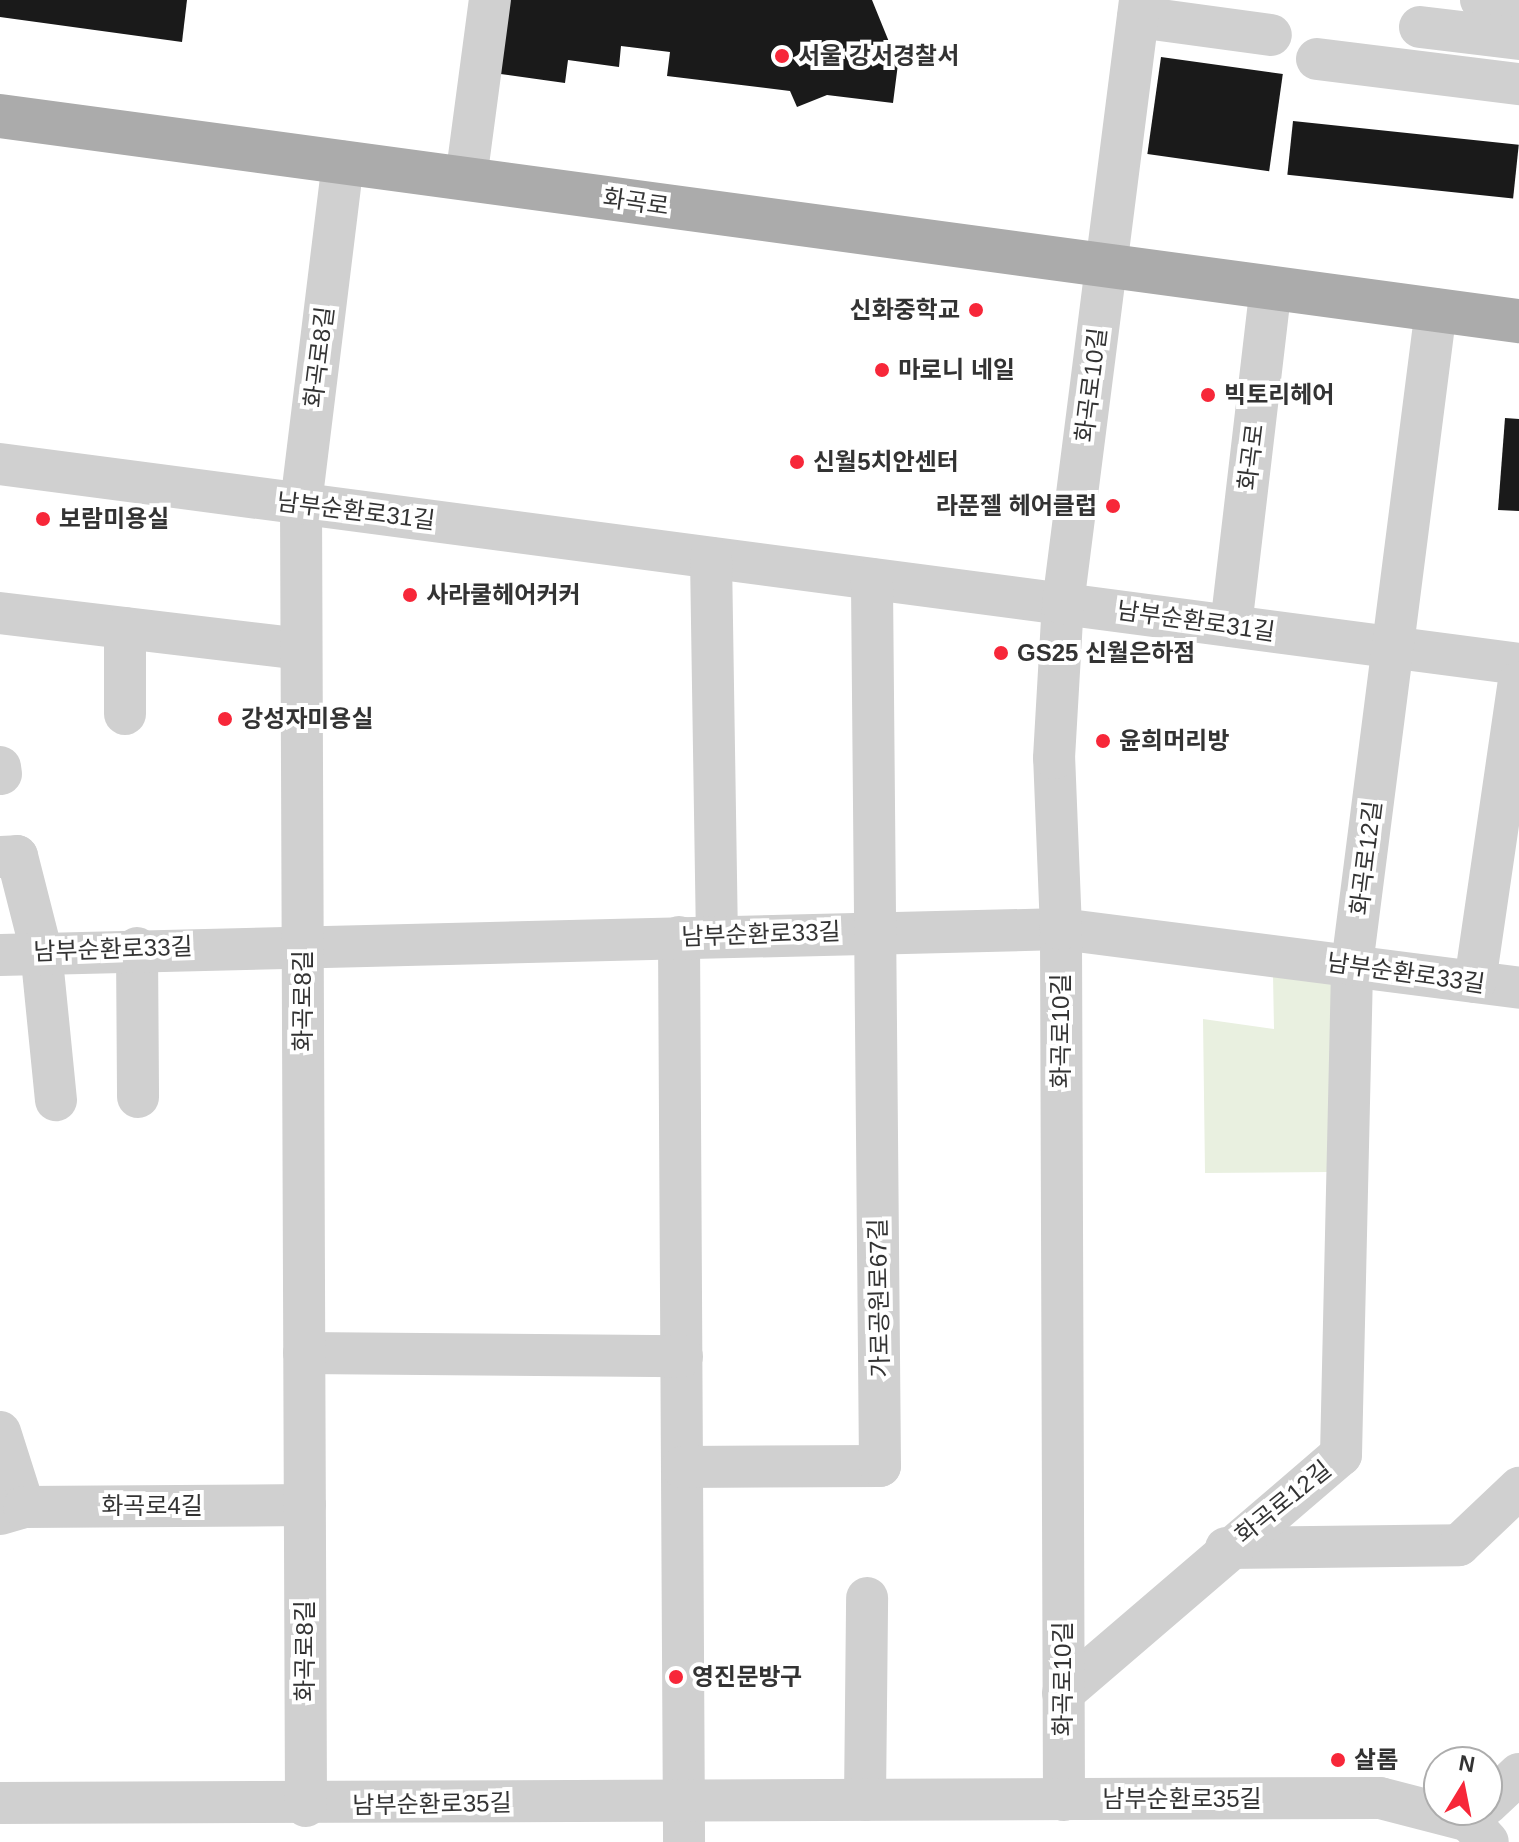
<!DOCTYPE html>
<meta charset="utf-8">
<style>
body{margin:0}
#map{position:relative;width:1519px;height:1842px;overflow:hidden;background:#fff;font-family:Helvetica,"Noto Sans KR",sans-serif}
div>[style]{position:absolute}
[style*='--x']{left:calc(var(--x)*1px);top:calc(var(--y)*1px);width:calc(var(--w)*1px);rotate:calc(var(--a)*1deg)}
.green>*{inset:0;background:#e9f0e0}
.building>*{inset:0;background:#1a1a1a;transform-origin:0 0}
.minor>*{height:42px;margin:-21px;padding:0 21px;transform-origin:21px;border-radius:21px;background:#d0d0d0}
.major>*{height:44px;margin:-22px;padding:0 22px;transform-origin:22px;border-radius:22px;background:#ababab}
.dots>*{width:22px;height:22px;translate:-50% -50%;box-sizing:border-box;border:4px solid #fff;border-radius:50%}
span{translate:-50% -50%;white-space:nowrap;text-align:center;line-height:1.15;-webkit-text-stroke:8px #fff;paint-order:stroke}
.poi-label{font-size:24px;color:#333;font-weight:700}
.left{translate:0 -50%;text-align:left}
.right{translate:-100% -50%;text-align:right}
.street-label{font-size:24px;color:#333}
.north{position:absolute;left:1423px;top:1746px;width:80px;height:80px;box-sizing:border-box;background:#fff;border:2px solid #adadad;border-radius:50%;rotate:10deg;font-size:22px;font-weight:700;line-height:32px;text-align:center;color:#333}
.north::after{content:'';display:block;margin:auto;width:28px;height:36px;background:#f72739;clip-path:polygon(50% 0,100% 100%,50% 72%,0 100%)}
</style>
<div id="map">
<div class="green">
<div style="clip-path:polygon(1273px 975px,1337px 982px,1330px 1172px,1205px 1173px,1203px 1019px,1274px 1029px)"></div>
</div>
<div class="building">
<div style="clip-path:polygon(0 0,187px 0,182px 42px,0 17px)"></div>
<div style="clip-path:polygon(502px 0,872px 0,898px 64px,893px 103px,827px 95px,797px 107px,790px 91px,667px 76px,670px 52px,621px 46px,619px 67px,568px 60px,565px 83px,493px 73px)"></div>
<div style="left:1161px;top:57px;width:123px;height:98px;rotate:8deg"></div>
<div style="left:1293px;top:121px;width:227px;height:54px;rotate:6deg"></div>
<div style="clip-path:polygon(1505px 418px,1519px 419px,1519px 511px,1498px 510px)"></div>
</div>
<div class="minor">
<div style="--x:1481;--y:0;--w:38;--a:7"></div>
<div style="--x:1138;--y:17;--w:134;--a:7.7"></div>
<div style="--x:1420;--y:27;--w:100;--a:6.9"></div>
<div style="--x:1317;--y:59;--w:204;--a:7.1"></div>
<div style="--x:466;--y:179;--w:181;--a:-82.4"></div>
<div style="--x:0;--y:464;--w:1532;--a:7.5"></div>
<div style="--x:711;--y:558;--w:378;--a:89.1"></div>
<div style="--x:0;--y:613;--w:303;--a:6.8"></div>
<div style="--x:1231;--y:626;--w:341;--a:-83.3"></div>
<div style="--x:125;--y:628;--w:86;--a:90"></div>
<div style="--x:0;--y:767;--w:7;--a:82"></div>
<div style="--x:0;--y:857;--w:17;--a:-3"></div>
<div style="--x:17;--y:856;--w:97;--a:75.7"></div>
<div style="--x:41;--y:950;--w:151;--a:84.3"></div>
<div style="--x:679;--y:937;--w:905;--a:89.68"></div>
<div style="--x:137;--y:948;--w:149;--a:89.6"></div>
<div style="--x:0;--y:955;--w:1061;--a:-1.4"></div>
<div style="--x:1061;--y:929;--w:462;--a:7.3"></div>
<div style="--x:1475;--y:982;--w:303;--a:-81.7"></div>
<div style="--x:304;--y:1353;--w:378;--a:0.5"></div>
<div style="--x:0;--y:1432;--w:79;--a:72.3"></div>
<div style="--x:682;--y:1467;--w:198;--a:-0.3"></div>
<div style="--x:880;--y:1466;--w:887;--a:-90.52"></div>
<div style="--x:0;--y:1514;--w:25;--a:-16"></div>
<div style="--x:24;--y:1507;--w:281;--a:-0.4"></div>
<div style="--x:1226;--y:1548;--w:233;--a:-0.7"></div>
<div style="--x:1459;--y:1545;--w:83;--a:-43.5"></div>
<div style="--x:1063;--y:1693;--w:366;--a:-40.6"></div>
<div style="--x:1341;--y:1455;--w:490;--a:-88.7"></div>
<div style="--x:1352;--y:965;--w:661;--a:-82.7"></div>
<div style="--x:865;--y:1800;--w:202;--a:-89.4"></div>
<div style="--x:1064;--y:1800;--w:871;--a:-90.2"></div>
<div style="--x:1061;--y:929;--w:171;--a:-92.3"></div>
<div style="--x:1054;--y:758;--w:154;--a:-86.7"></div>
<div style="--x:1063;--y:604;--w:609;--a:-82.73"></div>
<div style="--x:0;--y:1803;--w:1380;--a:-0.21"></div>
<div style="--x:1380;--y:1798;--w:92;--a:14.5"></div>
<div style="--x:1469;--y:1821;--w:28;--a:48"></div>
<div style="--x:1487;--y:1804;--w:44;--a:-43.2"></div>
<div style="--x:306;--y:1806;--w:1302;--a:-90.22"></div>
<div style="--x:301;--y:504;--w:345;--a:-83"></div>
</div>
<div class="major">
<div style="--x:0;--y:116;--w:1533;--a:7.69"></div>
</div>
<div class="dots">
<div style="left:782px;top:56px;background:#f72739"></div>
<div style="left:976px;top:310px;background:#f72739"></div>
<div style="left:882px;top:370px;background:#f72739"></div>
<div style="left:1208px;top:395px;background:#f72739"></div>
<div style="left:797px;top:462px;background:#f72739"></div>
<div style="left:1113px;top:506px;background:#f72739"></div>
<div style="left:43px;top:519px;background:#f72739"></div>
<div style="left:410px;top:595px;background:#f72739"></div>
<div style="left:1001px;top:653px;background:#f72739"></div>
<div style="left:225px;top:719px;background:#f72739"></div>
<div style="left:1103px;top:741px;background:#f72739"></div>
<div style="left:676px;top:1677px;background:#f72739"></div>
<div style="left:1338px;top:1760px;background:#f72739"></div>
</div>
<div class="poi-label">
<span class="left" style="left:798px;top:56px">서울 강서경찰서</span>
<span class="right" style="left:960px;top:310px">신화중학교</span>
<span class="left" style="left:898px;top:370px">마로니 네일</span>
<span class="left" style="left:1224px;top:395px">빅토리헤어</span>
<span class="left" style="left:813px;top:462px">신월5치안센터</span>
<span class="right" style="left:1097px;top:506px">라푼젤 헤어클럽</span>
<span class="left" style="left:59px;top:519px">보람미용실</span>
<span class="left" style="left:426px;top:595px">사라쿨헤어커커</span>
<span class="left" style="left:1017px;top:653px">GS25 신월은하점</span>
<span class="left" style="left:241px;top:719px">강성자미용실</span>
<span class="left" style="left:1119px;top:741px">윤희머리방</span>
<span class="left" style="left:692px;top:1677px">영진문방구</span>
<span class="left" style="left:1354px;top:1760px">살롬</span>
</div>
<div class="street-label">
<span style="left:636px;top:202px;rotate:8deg">화곡로</span>
<span style="left:319px;top:357px;rotate:-83deg">화곡로8길</span>
<span style="left:1091px;top:385px;rotate:-83deg">화곡로10길</span>
<span style="left:1251px;top:457px;rotate:-83deg">화곡로</span>
<span style="left:356px;top:511px;rotate:7deg">남부순환로31길</span>
<span style="left:1196px;top:621px;rotate:8deg">남부순환로31길</span>
<span style="left:1366px;top:858px;rotate:-83deg">화곡로12길</span>
<span style="left:761px;top:934px;rotate:-2deg">남부순환로33길</span>
<span style="left:113px;top:949px;rotate:-2deg">남부순환로33길</span>
<span style="left:1406px;top:973px;rotate:8deg">남부순환로33길</span>
<span style="left:303px;top:1001px;rotate:-90deg">화곡로8길</span>
<span style="left:1061px;top:1031px;rotate:-90deg">화곡로10길</span>
<span style="left:879px;top:1298px;rotate:-91deg">가로공원로67길</span>
<span style="left:1283px;top:1502px;rotate:-39deg">화곡로12길</span>
<span style="left:152px;top:1506px">화곡로4길</span>
<span style="left:305px;top:1651px;rotate:-90deg">화곡로8길</span>
<span style="left:1063px;top:1679px;rotate:-90deg">화곡로10길</span>
<span style="left:1182px;top:1799px">남부순환로35길</span>
<span style="left:432px;top:1804px;rotate:-1deg">남부순환로35길</span>
</div>
<div class="north">N</div>
</div>
